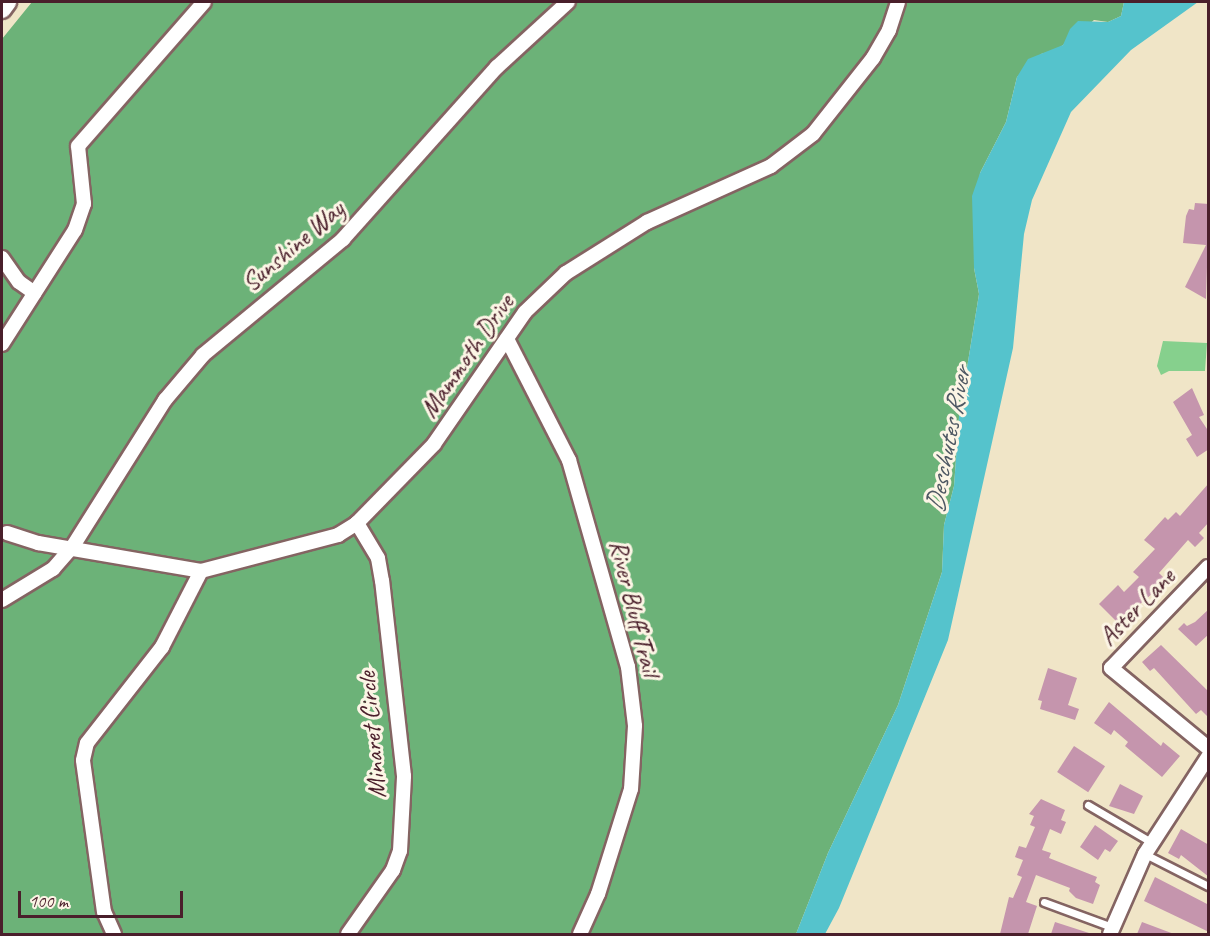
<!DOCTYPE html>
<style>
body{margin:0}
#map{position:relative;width:1210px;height:936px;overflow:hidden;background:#f0e5c7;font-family:Caveat,sans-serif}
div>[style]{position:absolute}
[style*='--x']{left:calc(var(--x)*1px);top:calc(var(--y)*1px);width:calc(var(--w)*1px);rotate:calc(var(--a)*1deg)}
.green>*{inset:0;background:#86d08d}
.forest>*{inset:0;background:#6cb278}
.water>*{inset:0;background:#55c3cc}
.building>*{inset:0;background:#c595ad;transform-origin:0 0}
.roads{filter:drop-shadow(2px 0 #846462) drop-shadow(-2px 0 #846462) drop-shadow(0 2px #846462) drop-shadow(0 -2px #846462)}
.lane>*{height:7px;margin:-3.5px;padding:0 3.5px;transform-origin:3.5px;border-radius:3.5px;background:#fff}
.street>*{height:14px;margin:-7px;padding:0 7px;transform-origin:7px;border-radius:7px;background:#fff}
.secondary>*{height:18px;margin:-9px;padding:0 9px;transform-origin:9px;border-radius:9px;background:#fff}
span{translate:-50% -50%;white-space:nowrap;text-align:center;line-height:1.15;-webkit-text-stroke:6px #fcf5e5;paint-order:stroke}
.street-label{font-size:26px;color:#4a1f2b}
.water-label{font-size:27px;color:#4e5863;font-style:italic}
.frame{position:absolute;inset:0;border:3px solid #4a1f2b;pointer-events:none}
.scale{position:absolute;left:18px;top:891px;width:165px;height:27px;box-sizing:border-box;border:3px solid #4a1f2b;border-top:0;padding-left:8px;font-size:18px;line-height:21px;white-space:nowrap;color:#4a1f2b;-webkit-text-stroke:4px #fcf5e5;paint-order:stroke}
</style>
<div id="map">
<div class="green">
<div style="clip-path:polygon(1163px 341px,1207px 343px,1205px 371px,1169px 371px,1161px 375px,1157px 366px)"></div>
</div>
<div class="forest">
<div style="clip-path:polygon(32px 2px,1124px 2px,1121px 16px,1108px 22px,1094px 20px,1058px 49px,1041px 54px,1017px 77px,1006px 122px,980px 173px,974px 268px,979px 294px,959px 417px,954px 486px,944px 525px,942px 572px,898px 705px,828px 853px,796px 934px,2px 934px,2px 39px)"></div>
</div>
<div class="water">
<div style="clip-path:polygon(1124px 2px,1198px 2px,1131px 50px,1071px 112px,1032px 200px,1024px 234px,1013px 348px,948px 640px,839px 908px,825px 934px,796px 934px,828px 853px,898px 705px,942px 572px,944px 525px,954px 486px,959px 417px,979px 294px,974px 268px,972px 196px,980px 173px,1006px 122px,1017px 77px,1028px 59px,1063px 45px,1070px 29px,1078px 21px,1108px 22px,1121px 16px)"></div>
</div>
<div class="building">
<div style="clip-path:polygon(1195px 203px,1209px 204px,1206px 299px,1185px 287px,1206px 245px,1183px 243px,1186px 216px,1189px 209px,1194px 210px)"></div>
<div style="clip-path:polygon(1192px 388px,1204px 415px,1199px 417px,1209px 432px,1209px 449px,1197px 457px,1186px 439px,1192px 435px,1173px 402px)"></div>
<div style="clip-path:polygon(1209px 483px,1209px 522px,1199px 533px,1204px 538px,1195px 547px,1188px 540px,1159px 573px,1167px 581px,1118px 623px,1099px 604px,1118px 585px,1124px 592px,1139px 577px,1133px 572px,1155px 549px,1144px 540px,1165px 517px,1168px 520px,1176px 512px,1180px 516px)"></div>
<div style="clip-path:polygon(1209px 609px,1209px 634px,1196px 646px,1178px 629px,1184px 623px,1187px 626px,1195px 622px)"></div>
<div style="clip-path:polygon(1161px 645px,1209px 692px,1209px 718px,1201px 710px,1196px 714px,1154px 668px,1150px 671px,1142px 662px)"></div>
<div style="clip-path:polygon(1048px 668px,1077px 678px,1068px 705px,1079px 709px,1075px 720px,1040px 709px,1042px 701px,1038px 700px)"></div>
<div style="clip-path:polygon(1109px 702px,1161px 746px,1163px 742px,1180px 756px,1162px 777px,1125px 746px,1128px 742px,1114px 730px,1111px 735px,1094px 723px)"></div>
<div style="left:1074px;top:746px;width:37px;height:31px;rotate:33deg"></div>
<div style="clip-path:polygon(1120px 784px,1143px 796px,1134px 814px,1109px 806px)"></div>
<div style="clip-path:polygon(1041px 799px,1065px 810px,1061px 820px,1066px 822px,1061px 834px,1050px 829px,1042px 850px,1051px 853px,1049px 858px,1097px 877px,1095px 882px,1100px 885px,1093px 904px,1076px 898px,1069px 891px,1070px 888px,1036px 875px,1026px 902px,1037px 906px,1028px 934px,1000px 934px,1009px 897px,1013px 898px,1022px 877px,1017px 875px,1023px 860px,1015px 857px,1019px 846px,1026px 848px,1035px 827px,1030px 825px,1034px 816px,1029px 814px)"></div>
<div style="clip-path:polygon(1095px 825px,1118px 841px,1110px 852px,1105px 849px,1098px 860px,1080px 847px)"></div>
<div style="clip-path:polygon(1181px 829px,1209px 845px,1209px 877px,1181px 855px,1179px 859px,1168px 853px)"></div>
<div style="clip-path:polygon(1155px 877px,1209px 905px,1209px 932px,1144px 901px)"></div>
<div style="clip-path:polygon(1055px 922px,1089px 933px,1089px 934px,1051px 934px)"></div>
<div style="clip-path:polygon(1142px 922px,1174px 934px,1137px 934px)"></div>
</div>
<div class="roads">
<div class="lane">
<div style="--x:1088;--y:805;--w:73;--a:30.4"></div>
<div style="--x:1145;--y:854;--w:71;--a:26.9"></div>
<div style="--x:1044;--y:902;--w:72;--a:20.2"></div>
</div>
<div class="street">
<div style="--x:2;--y:258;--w:29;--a:55"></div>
<div style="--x:19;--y:282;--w:19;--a:35"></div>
<div style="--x:507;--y:339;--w:136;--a:62.9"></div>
<div style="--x:569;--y:460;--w:215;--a:74.1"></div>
<div style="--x:628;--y:667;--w:59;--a:83.2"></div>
<div style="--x:635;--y:726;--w:63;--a:93.6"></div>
<div style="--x:631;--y:789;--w:110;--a:107.4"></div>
<div style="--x:598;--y:894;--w:44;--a:114.2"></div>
<div style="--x:2;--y:344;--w:135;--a:-57.4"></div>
<div style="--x:75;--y:230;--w:28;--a:-71"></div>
<div style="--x:84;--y:204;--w:58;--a:-95.9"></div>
<div style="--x:78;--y:146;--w:191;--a:-48.8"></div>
<div style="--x:7;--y:533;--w:33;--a:18"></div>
<div style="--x:38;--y:543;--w:165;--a:9.7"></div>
<div style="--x:201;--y:571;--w:142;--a:-14.7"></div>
<div style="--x:338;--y:535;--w:22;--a:-32"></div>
<div style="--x:357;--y:523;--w:110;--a:-45.7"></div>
<div style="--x:434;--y:444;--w:160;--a:-55.4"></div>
<div style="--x:525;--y:312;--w:57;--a:-43.6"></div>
<div style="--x:566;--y:273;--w:96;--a:-32.2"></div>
<div style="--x:647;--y:222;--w:136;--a:-24.3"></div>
<div style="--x:771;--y:166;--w:53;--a:-37.3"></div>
<div style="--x:813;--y:134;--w:97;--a:-51.7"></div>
<div style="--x:873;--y:58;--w:32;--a:-60"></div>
<div style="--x:889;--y:30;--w:29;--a:-72"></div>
<div style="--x:1208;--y:567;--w:140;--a:133.8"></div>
<div style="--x:1111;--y:668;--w:126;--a:39.5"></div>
<div style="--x:2;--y:600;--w:60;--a:-31.3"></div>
<div style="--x:53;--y:569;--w:30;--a:-49"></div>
<div style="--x:73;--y:546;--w:173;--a:-57.8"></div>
<div style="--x:165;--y:400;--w:59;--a:-49.8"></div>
<div style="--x:203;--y:355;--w:182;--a:-39.6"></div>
<div style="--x:343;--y:239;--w:231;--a:-48.2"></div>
<div style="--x:497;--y:67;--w:96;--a:-42.5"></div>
<div style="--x:114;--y:934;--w:24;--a:-114"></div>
<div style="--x:104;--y:912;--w:153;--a:-97.9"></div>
<div style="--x:83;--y:760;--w:17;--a:-77"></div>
<div style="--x:87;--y:743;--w:122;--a:-52"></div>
<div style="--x:162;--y:647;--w:85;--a:-62.8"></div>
<div style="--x:348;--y:934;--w:78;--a:-54.9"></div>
<div style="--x:393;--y:870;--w:20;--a:-70"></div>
<div style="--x:400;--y:851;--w:75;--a:-86.9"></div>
<div style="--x:404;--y:776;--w:196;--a:-96.4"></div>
<div style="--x:382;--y:581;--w:23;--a:-100"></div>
<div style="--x:378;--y:558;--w:41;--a:-121"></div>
<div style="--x:1110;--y:934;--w:87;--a:-66.4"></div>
<div style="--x:1145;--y:854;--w:116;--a:-57"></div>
</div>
<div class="secondary">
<div style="--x:2;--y:9;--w:9;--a:-54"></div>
</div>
</div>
<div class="street-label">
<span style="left:293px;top:246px;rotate:-40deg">Sunshine Way</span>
<span style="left:467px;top:356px;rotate:-55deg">Mammoth Drive</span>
<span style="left:1137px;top:607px;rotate:-46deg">Aster Lane</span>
<span style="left:634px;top:608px;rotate:76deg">River Bluff Trail</span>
<span style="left:372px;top:735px;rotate:-95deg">Minaret Circle</span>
</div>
<div class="water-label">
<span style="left:948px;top:440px;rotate:-79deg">Deschutes River</span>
</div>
<div class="frame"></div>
<div class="scale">100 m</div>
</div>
